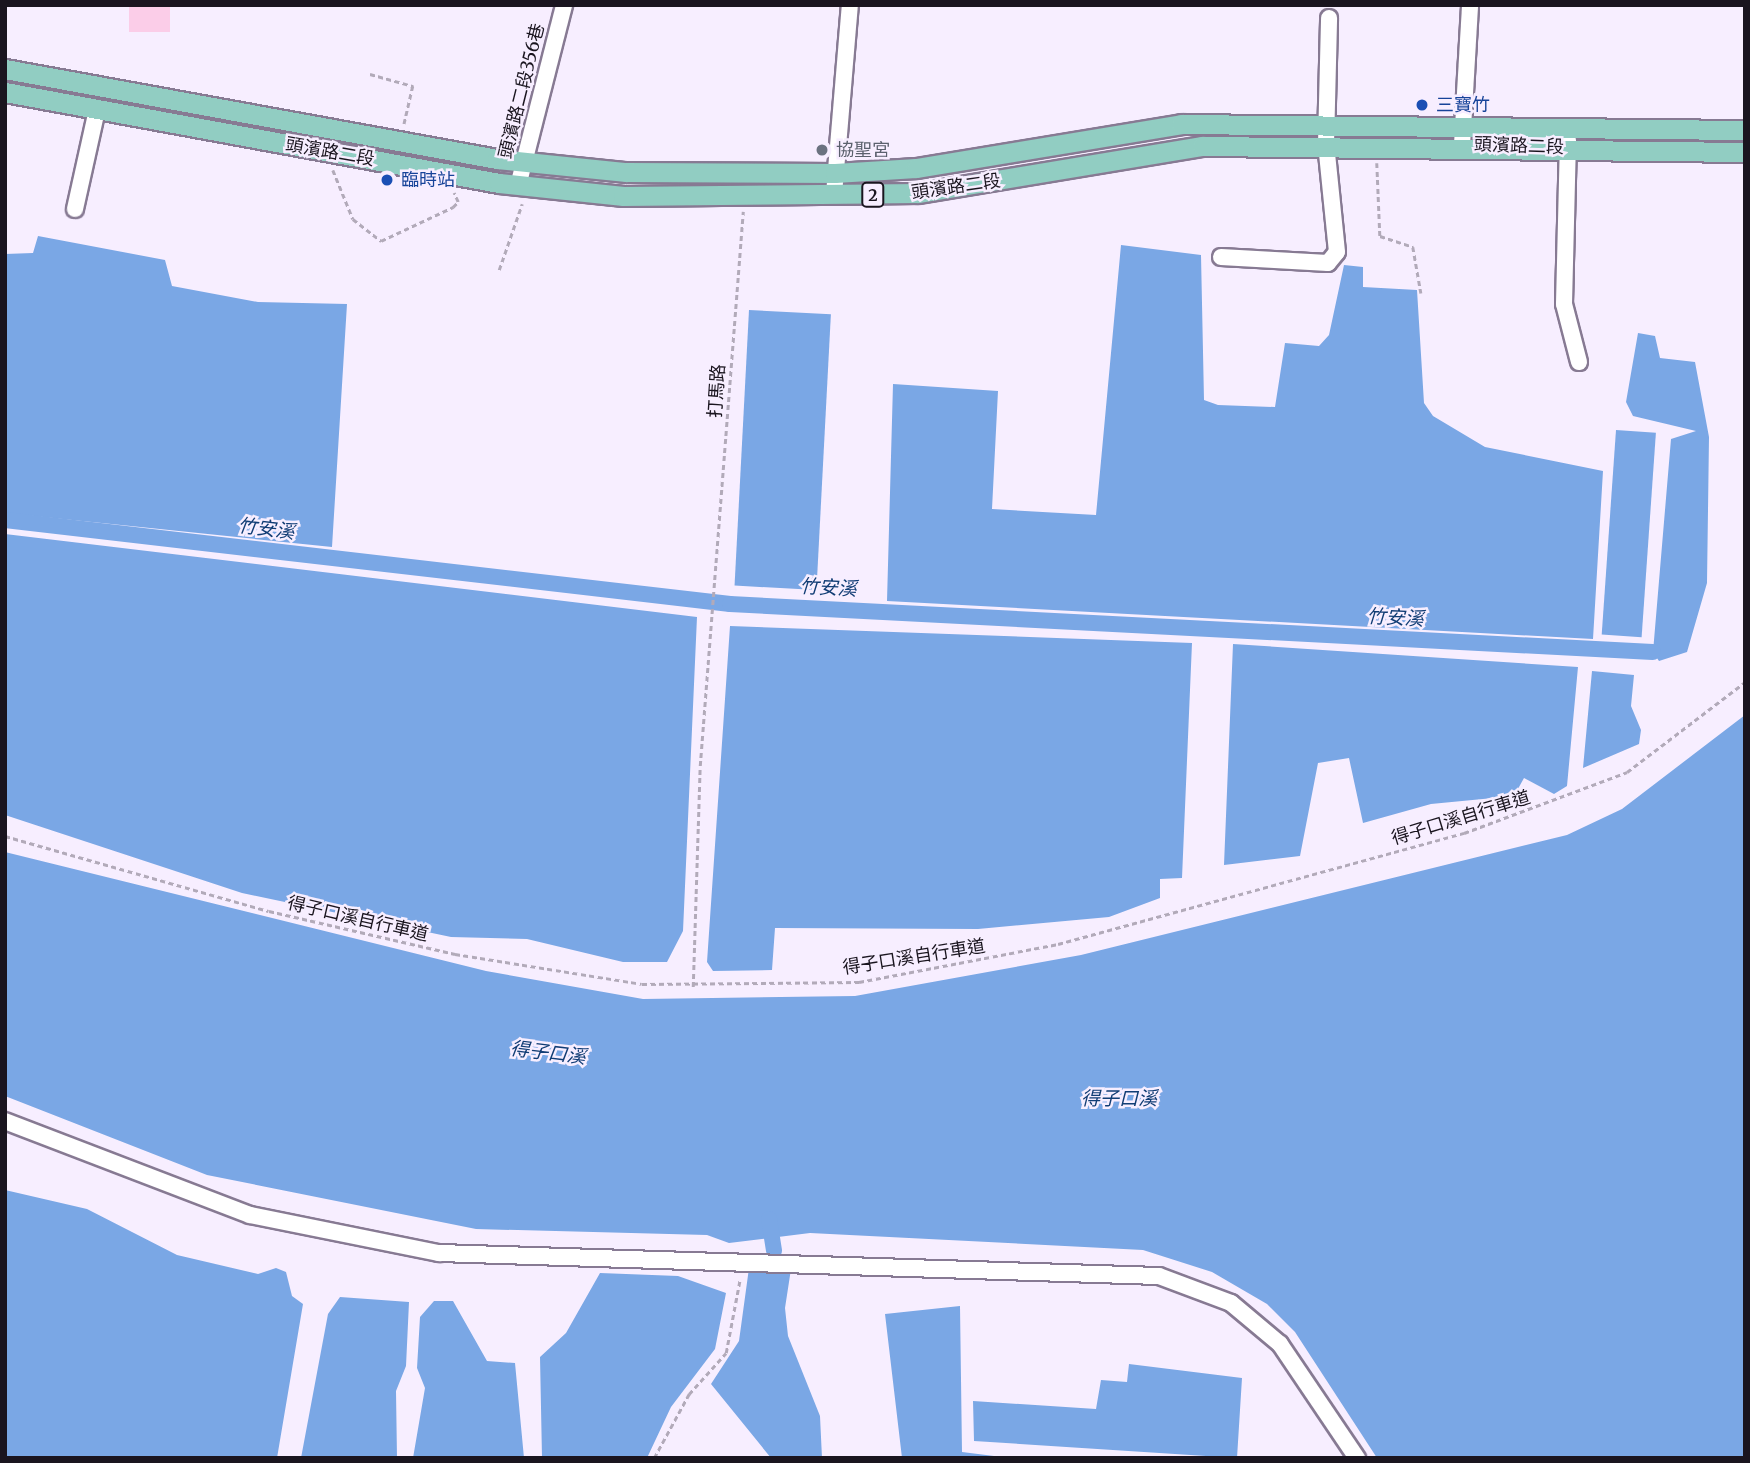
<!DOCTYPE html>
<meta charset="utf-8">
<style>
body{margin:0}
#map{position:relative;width:1750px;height:1463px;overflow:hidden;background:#f7eeff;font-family:Merriweather,"Noto Sans TC",serif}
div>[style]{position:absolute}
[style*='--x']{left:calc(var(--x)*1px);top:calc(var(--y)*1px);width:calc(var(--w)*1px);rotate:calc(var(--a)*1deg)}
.water>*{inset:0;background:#7aa7e5;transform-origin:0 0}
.canal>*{height:16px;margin:-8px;padding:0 8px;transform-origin:8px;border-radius:8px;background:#7aa7e5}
.building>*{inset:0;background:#fbcde8;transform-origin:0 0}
.path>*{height:2.5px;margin-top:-1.25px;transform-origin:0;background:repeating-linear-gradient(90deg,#b2aab9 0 5px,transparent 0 8.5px)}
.roads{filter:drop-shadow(2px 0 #877a93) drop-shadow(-2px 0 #877a93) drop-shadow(0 2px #877a93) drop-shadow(0 -2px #877a93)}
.minor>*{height:16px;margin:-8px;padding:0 8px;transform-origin:8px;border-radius:8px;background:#fff}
.major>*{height:19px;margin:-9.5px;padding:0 9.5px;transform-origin:9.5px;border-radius:9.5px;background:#91cdc2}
.dots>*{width:19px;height:19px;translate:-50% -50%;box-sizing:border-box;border:4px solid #f7eeff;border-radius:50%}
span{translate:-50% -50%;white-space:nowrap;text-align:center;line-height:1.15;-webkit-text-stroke:5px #f7eeff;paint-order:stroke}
.shield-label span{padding:2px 5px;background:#f7eeff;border:2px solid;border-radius:5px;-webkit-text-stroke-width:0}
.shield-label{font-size:16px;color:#1a151f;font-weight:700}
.street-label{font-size:18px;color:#1a151f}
.transit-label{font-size:18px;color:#164399}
.left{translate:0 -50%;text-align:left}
.worship-label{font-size:18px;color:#5b616d}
.water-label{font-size:19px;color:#113d75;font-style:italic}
.frame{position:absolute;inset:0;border:7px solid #1a151f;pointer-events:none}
</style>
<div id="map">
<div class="water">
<div style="clip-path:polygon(38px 236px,165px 260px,172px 286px,258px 302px,347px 304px,332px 547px,5px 513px,5px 254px,33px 253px)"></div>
<div style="clip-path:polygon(1121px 245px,1201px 255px,1204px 400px,1218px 405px,1275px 407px,1285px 343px,1319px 346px,1329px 335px,1344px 265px,1363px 267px,1363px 287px,1417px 290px,1424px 403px,1433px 416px,1485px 447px,1603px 471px,1593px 639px,887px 601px,893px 384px,998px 391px,992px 509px,1096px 515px)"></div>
<div style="left:749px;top:310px;width:82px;height:276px;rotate:3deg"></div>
<div style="clip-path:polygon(1638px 333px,1655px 336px,1660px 358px,1695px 362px,1709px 437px,1707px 583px,1687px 652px,1659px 661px,1653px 652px,1671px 439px,1696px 431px,1633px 416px,1626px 402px)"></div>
<div style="left:1616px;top:430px;width:40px;height:205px;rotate:4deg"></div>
<div style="clip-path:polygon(5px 534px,697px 617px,683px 931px,667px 962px,623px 962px,527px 939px,451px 937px,242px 893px,5px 815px)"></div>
<div style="clip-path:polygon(730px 626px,1192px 643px,1182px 878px,1160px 879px,1160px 898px,1109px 917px,978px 929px,775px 928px,772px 970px,713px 971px,707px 962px)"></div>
<div style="clip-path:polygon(1233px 644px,1578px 667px,1567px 786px,1554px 794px,1524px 778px,1514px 796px,1431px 804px,1363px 823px,1349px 758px,1318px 763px,1300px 856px,1224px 865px)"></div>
<div style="clip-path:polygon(1592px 671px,1634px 675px,1631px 706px,1641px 730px,1639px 744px,1583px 768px)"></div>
<div style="clip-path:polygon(1745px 715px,1745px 1458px,1377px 1458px,1295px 1332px,1267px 1304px,1212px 1272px,1143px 1250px,810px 1233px,729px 1243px,707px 1235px,476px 1229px,207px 1175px,5px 1096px,5px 852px,486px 971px,643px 999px,855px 996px,1081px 955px,1567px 835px,1622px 809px)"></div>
<div style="clip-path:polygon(5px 1190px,87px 1209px,177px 1255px,258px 1274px,276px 1268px,286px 1272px,292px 1296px,303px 1304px,277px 1458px,5px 1458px)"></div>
<div style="clip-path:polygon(749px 1268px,791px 1269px,785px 1308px,788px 1336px,820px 1416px,822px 1458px,771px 1458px,711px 1384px,739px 1341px)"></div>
<div style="clip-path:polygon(600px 1273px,678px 1276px,726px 1293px,715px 1349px,671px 1407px,647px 1458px,542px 1458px,540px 1357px,566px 1333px)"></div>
<div style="clip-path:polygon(340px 1297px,409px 1302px,406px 1366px,396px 1391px,397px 1458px,301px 1458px,328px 1314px)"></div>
<div style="clip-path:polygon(434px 1301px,453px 1301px,487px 1361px,515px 1363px,524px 1458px,413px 1458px,425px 1388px,417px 1368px,420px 1317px)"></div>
<div style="clip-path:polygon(960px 1306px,962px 1452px,1010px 1458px,902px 1458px,885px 1314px)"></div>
<div style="clip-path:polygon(1129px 1364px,1242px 1378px,1237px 1458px,974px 1441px,973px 1401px,1096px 1409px,1101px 1380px,1127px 1382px)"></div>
</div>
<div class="canal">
<div style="--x:5;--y:520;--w:730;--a:6.61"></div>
<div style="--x:730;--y:604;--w:924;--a:2.98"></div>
<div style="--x:769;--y:1219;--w:32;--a:81"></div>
</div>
<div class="building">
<div style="left:129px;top:5px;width:41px;height:27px"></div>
</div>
<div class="path">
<div style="--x:370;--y:74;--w:45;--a:15.6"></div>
<div style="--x:413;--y:86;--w:39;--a:103"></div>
<div style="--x:1377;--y:163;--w:73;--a:87.6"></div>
<div style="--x:1380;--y:236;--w:35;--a:18"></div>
<div style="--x:1413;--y:247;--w:47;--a:80.1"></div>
<div style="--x:333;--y:170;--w:53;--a:67.8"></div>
<div style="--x:353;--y:219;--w:36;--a:38"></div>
<div style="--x:381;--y:241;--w:80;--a:-25.3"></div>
<div style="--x:453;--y:207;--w:7;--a:-45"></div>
<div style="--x:458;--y:202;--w:10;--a:-114"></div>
<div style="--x:499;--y:270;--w:70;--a:-70.8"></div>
<div style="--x:5;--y:836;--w:274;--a:15.9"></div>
<div style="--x:269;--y:911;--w:191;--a:13"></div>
<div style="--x:455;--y:954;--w:189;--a:9.1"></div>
<div style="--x:642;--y:984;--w:217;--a:-0.5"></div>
<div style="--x:859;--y:982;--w:203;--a:-10.8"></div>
<div style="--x:1058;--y:944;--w:421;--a:-15.3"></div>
<div style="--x:1464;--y:833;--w:174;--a:-20.5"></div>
<div style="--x:1627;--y:772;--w:148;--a:-37.3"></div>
<div style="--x:693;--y:987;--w:221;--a:-88.2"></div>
<div style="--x:700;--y:766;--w:556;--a:-85.56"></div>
<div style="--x:654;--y:1458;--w:73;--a:-61.3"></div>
<div style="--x:689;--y:1394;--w:55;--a:-47.9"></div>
<div style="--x:726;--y:1353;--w:75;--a:-79.3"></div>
</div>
<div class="roads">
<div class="minor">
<div style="--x:1568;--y:140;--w:164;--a:91.4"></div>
<div style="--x:1564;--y:304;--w:60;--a:75.5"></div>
<div style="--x:1462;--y:145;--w:140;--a:-86.7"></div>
<div style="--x:518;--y:186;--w:187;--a:-75.7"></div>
<div style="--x:834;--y:194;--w:190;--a:-85.2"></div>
<div style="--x:75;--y:209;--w:101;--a:-77.5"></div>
<div style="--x:1221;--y:257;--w:107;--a:3.2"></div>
<div style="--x:1328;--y:263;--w:14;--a:-51"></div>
<div style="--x:1337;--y:252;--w:109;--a:-95.8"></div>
<div style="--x:1326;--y:144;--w:126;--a:-88.6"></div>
<div style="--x:5;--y:1121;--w:262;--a:21"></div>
<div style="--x:250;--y:1215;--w:193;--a:11.4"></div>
<div style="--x:439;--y:1253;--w:720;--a:1.83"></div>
<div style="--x:1159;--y:1276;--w:77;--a:20.6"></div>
<div style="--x:1231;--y:1303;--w:64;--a:39.9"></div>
<div style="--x:1280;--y:1344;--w:138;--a:56"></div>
</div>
<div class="major">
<div style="--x:5;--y:69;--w:500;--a:10.37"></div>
<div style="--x:497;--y:159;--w:130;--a:5.8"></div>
<div style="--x:626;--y:172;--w:209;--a:0.3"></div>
<div style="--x:835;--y:173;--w:81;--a:-3.5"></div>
<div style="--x:916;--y:168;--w:269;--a:-9.4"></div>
<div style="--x:1181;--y:124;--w:564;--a:0.61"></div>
<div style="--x:5;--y:92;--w:502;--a:10.44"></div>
<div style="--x:499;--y:183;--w:125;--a:6"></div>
<div style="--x:623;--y:196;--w:295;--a:-0.6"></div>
<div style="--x:918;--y:193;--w:288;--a:-9.4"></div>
<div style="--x:1202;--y:146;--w:543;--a:0.63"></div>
</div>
</div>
<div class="dots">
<div style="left:1422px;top:105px;background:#1a4fb4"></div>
<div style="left:822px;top:150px;background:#6b7280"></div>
<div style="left:387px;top:180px;background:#1a4fb4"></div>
</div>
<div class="shield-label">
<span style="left:873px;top:195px">2</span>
</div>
<div class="street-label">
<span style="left:522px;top:91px;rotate:-76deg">頭濱路二段356巷</span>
<span style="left:1519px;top:146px;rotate:2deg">頭濱路二段</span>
<span style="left:330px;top:152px;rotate:10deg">頭濱路二段</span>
<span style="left:956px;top:187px;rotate:-8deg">頭濱路二段</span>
<span style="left:717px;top:391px;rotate:-86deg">打馬路</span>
<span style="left:1461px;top:818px;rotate:-17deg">得子口溪自行車道</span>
<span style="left:358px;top:919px;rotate:13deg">得子口溪自行車道</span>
<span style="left:914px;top:957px;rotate:-9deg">得子口溪自行車道</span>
</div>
<div class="transit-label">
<span class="left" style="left:1436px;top:105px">三寶竹</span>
<span class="left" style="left:401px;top:180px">臨時站</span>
</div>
<div class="worship-label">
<span class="left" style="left:836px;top:150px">協聖宮</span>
</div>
<div class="water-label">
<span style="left:266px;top:529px;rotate:7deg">竹安溪</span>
<span style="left:828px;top:588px;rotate:3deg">竹安溪</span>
<span style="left:1395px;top:618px;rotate:3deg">竹安溪</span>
<span style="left:548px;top:1053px;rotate:7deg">得子口溪</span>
<span style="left:1119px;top:1099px">得子口溪</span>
</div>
<div class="frame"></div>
</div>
